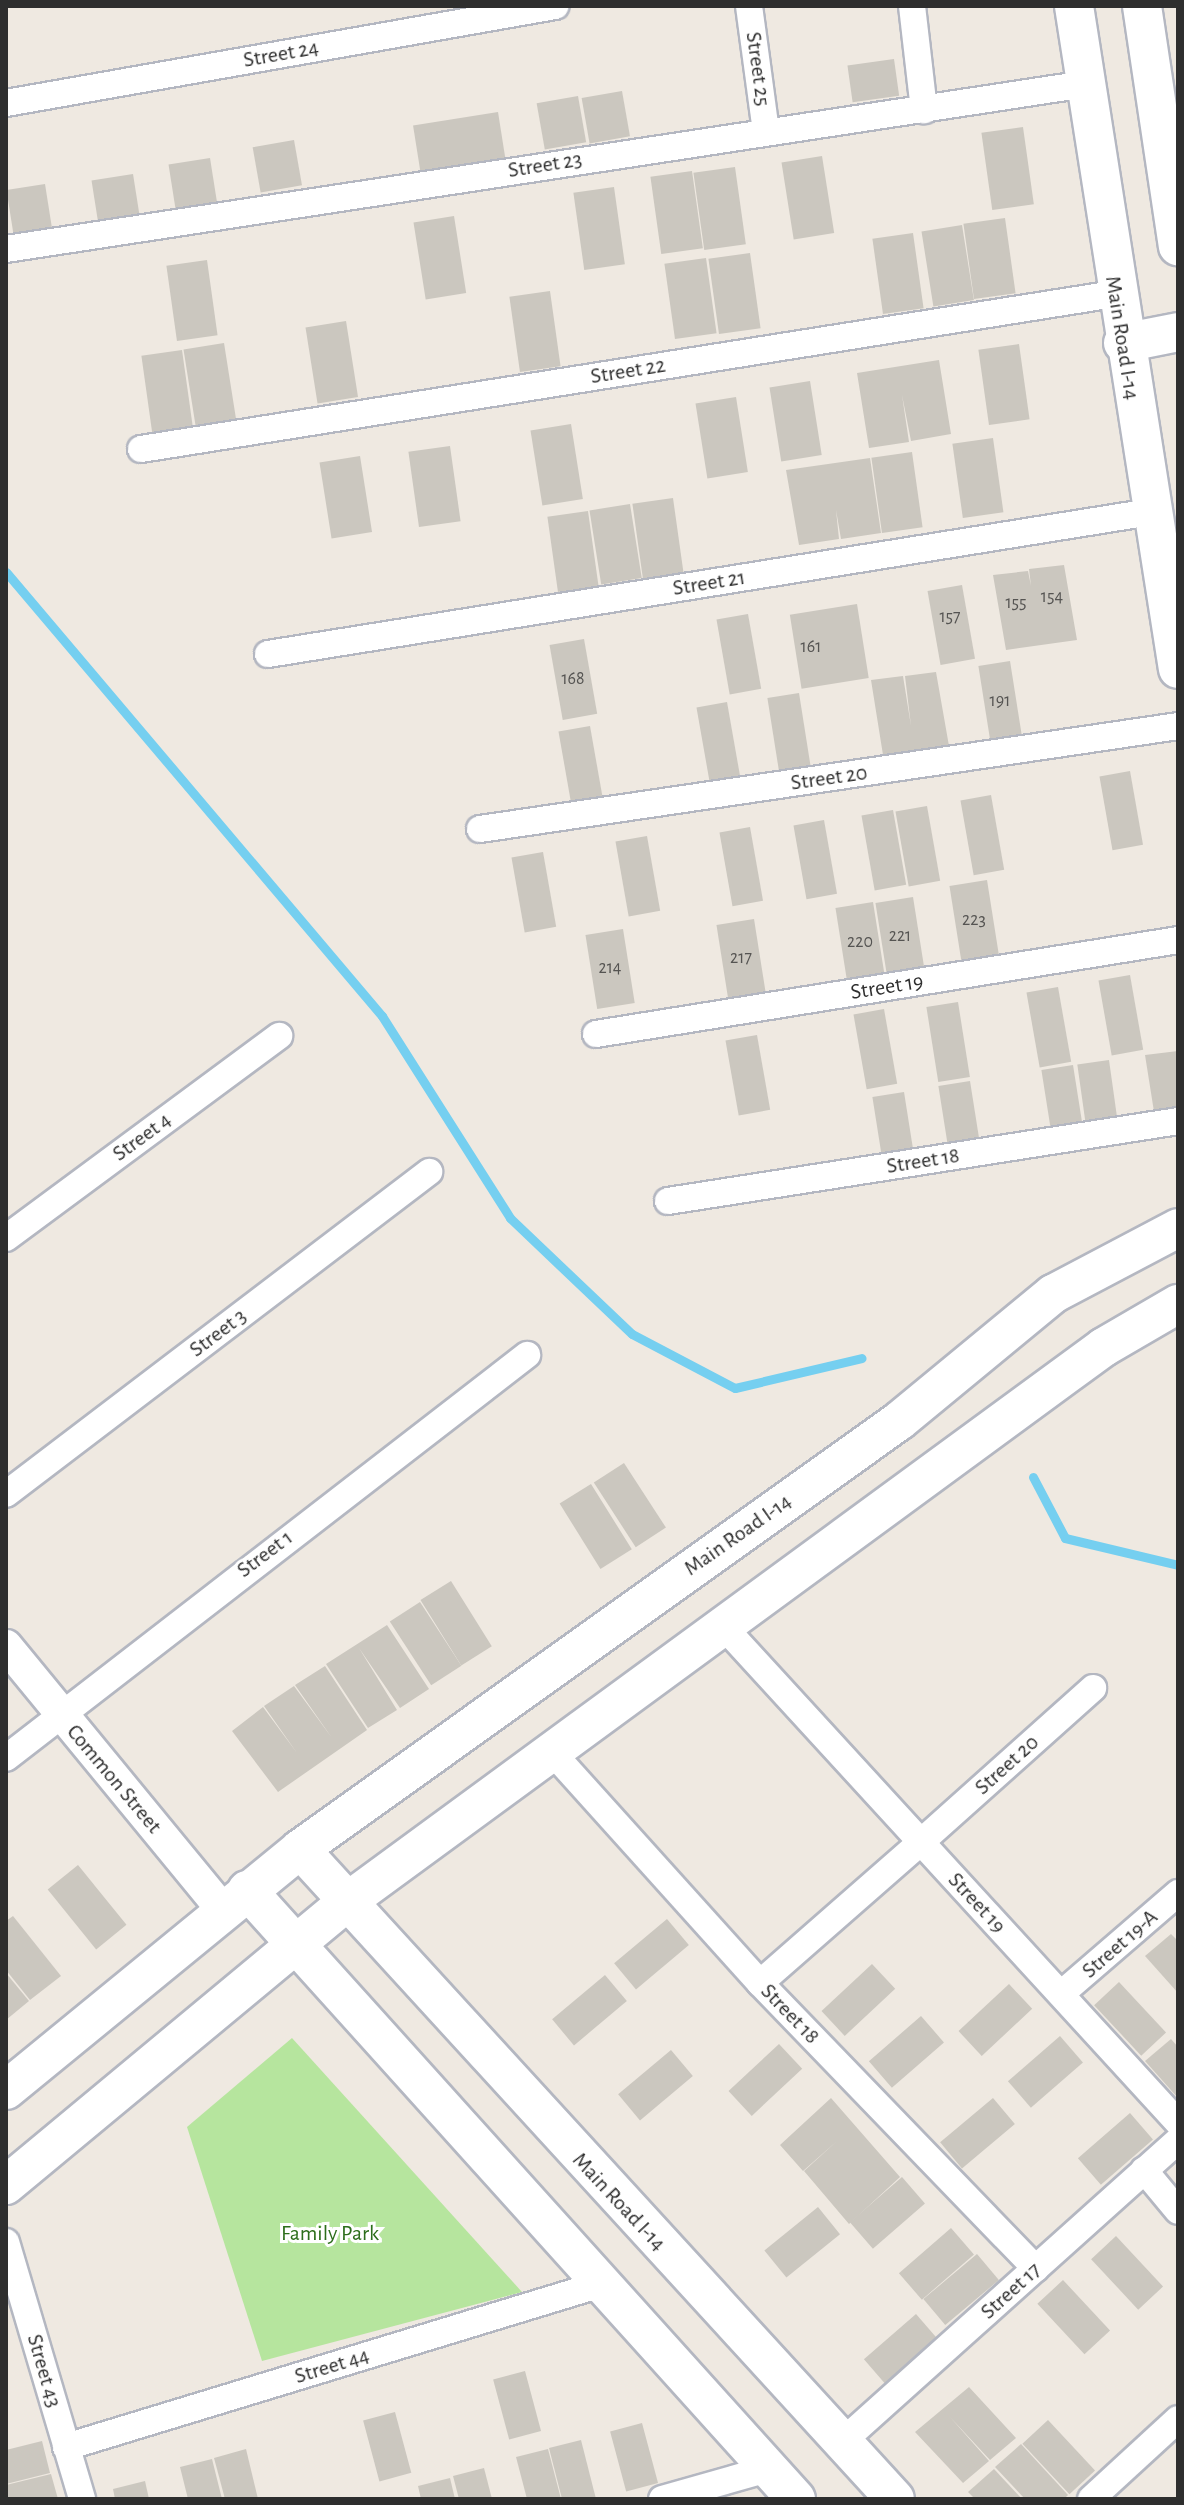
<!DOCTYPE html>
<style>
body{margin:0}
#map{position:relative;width:1184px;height:2505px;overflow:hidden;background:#efe9e1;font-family:"Alegreya Sans",sans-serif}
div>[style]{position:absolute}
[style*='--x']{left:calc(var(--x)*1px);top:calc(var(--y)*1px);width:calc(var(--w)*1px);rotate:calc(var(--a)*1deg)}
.green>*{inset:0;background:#b6e59e}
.stream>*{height:9px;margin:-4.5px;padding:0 4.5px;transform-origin:4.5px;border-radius:4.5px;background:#75cff0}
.building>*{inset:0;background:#cbc7bf;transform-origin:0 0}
.roads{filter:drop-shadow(2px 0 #b4b7c1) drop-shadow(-2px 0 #b4b7c1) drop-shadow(0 2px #b4b7c1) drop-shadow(0 -2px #b4b7c1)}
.minor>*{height:26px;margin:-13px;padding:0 13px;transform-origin:13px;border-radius:13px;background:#fff}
.tertiary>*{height:32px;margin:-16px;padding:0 16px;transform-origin:16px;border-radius:16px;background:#fff}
.secondary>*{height:38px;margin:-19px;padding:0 19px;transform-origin:19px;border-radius:19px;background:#fff}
span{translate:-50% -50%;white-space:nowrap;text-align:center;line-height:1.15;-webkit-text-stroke:6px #fff;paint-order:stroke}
.number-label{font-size:18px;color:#555452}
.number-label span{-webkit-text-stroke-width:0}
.street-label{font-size:22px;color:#2e2e2e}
.park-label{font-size:22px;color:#2c6e1b}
.frame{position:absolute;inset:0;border:8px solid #2e2e2e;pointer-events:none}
</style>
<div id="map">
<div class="green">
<div style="clip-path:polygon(292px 2038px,522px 2292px,262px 2361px,187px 2127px)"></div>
</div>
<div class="stream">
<div style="--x:6;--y:572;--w:582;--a:49.74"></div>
<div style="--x:382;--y:1016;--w:239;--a:57.6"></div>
<div style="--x:510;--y:1218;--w:168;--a:43.6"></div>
<div style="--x:632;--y:1334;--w:116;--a:27.7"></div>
<div style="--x:735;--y:1388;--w:130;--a:-13.3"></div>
<div style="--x:1033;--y:1477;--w:69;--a:62.3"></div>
<div style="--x:1065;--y:1538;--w:116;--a:13.4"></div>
</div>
<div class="building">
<div style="left:894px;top:59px;width:37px;height:47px;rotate:82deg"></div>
<div style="left:622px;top:91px;width:46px;height:41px;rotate:80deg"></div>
<div style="left:578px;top:96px;width:47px;height:42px;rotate:80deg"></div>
<div style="left:498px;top:112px;width:47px;height:86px;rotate:81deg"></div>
<div style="left:1023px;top:127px;width:78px;height:42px;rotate:82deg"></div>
<div style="left:294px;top:140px;width:46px;height:42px;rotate:80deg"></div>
<div style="left:822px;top:156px;width:78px;height:41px;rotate:81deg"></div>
<div style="left:210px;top:158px;width:46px;height:42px;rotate:81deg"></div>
<div style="left:735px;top:167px;width:78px;height:42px;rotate:82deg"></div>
<div style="left:692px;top:171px;width:78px;height:42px;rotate:82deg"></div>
<div style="left:133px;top:174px;width:47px;height:42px;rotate:81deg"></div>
<div style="left:45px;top:184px;width:46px;height:39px;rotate:81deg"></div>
<div style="left:614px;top:187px;width:78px;height:41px;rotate:82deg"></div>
<div style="left:454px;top:216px;width:78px;height:41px;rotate:81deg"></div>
<div style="left:1005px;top:218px;width:76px;height:42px;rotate:82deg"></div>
<div style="left:962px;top:225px;width:76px;height:41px;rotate:81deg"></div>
<div style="left:913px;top:233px;width:76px;height:41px;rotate:82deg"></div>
<div style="left:750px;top:253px;width:76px;height:42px;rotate:82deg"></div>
<div style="left:706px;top:258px;width:76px;height:42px;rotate:82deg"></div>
<div style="left:207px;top:260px;width:76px;height:41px;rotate:82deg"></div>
<div style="left:550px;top:291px;width:76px;height:41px;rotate:82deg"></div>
<div style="left:346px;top:321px;width:77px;height:41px;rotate:81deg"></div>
<div style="left:224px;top:343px;width:78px;height:41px;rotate:81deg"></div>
<div style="left:1019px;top:344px;width:76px;height:41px;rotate:82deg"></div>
<div style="left:182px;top:350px;width:78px;height:41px;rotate:82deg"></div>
<div style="clip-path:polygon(939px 360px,951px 434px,911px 441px,902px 395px,909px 442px,869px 448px,857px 373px)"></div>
<div style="left:810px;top:381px;width:75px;height:41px;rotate:81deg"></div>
<div style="left:736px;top:397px;width:76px;height:41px;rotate:81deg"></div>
<div style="left:571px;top:424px;width:76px;height:41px;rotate:81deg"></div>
<div style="left:993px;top:438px;width:75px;height:41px;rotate:82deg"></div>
<div style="left:450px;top:446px;width:76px;height:42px;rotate:82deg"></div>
<div style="left:912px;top:452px;width:76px;height:41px;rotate:82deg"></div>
<div style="left:360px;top:456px;width:77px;height:41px;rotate:81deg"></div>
<div style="clip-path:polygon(870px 458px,881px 533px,841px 539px,836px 510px,839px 539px,799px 545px,786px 470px)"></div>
<div style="left:673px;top:498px;width:76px;height:41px;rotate:82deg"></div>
<div style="left:630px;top:504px;width:75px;height:41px;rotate:81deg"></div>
<div style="left:588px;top:511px;width:76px;height:41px;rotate:82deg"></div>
<div style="clip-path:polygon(1064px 565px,1077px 640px,1006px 650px,993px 575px,1028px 571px,1031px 586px,1029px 569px)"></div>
<div style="left:962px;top:585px;width:75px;height:35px;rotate:80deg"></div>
<div style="left:857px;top:604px;width:75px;height:68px;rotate:81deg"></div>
<div style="left:748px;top:614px;width:76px;height:32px;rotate:80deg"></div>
<div style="left:584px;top:639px;width:76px;height:35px;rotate:80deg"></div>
<div style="left:1010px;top:661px;width:76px;height:32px;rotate:81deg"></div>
<div style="clip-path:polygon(936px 672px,949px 746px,883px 755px,871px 680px,903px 676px,911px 726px,905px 676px)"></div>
<div style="left:799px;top:693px;width:76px;height:32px;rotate:81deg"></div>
<div style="left:727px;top:702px;width:76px;height:31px;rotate:80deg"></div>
<div style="left:590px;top:726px;width:75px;height:32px;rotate:80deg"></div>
<div style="left:1130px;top:771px;width:75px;height:31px;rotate:80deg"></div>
<div style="left:991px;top:795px;width:76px;height:31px;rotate:80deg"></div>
<div style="left:927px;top:806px;width:76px;height:32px;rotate:80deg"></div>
<div style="left:893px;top:810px;width:76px;height:32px;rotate:80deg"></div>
<div style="left:824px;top:820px;width:75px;height:31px;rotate:80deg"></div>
<div style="left:750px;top:827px;width:75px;height:31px;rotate:80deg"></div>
<div style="left:647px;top:836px;width:76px;height:32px;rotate:80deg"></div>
<div style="left:543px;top:852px;width:76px;height:32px;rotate:80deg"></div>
<div style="left:987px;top:880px;width:75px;height:38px;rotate:81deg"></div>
<div style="left:913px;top:897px;width:75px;height:38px;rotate:81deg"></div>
<div style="left:873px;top:902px;width:76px;height:38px;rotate:81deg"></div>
<div style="left:754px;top:919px;width:75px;height:38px;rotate:81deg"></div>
<div style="left:623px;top:929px;width:75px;height:38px;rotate:81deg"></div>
<div style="left:1130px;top:975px;width:76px;height:32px;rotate:80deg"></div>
<div style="left:1058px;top:987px;width:76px;height:32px;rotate:80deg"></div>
<div style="left:958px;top:1002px;width:76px;height:32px;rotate:81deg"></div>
<div style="left:884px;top:1009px;width:76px;height:31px;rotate:80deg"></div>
<div style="left:757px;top:1035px;width:76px;height:32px;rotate:80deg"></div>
<div style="clip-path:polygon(1178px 1051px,1178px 1114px,1155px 1118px,1145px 1055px)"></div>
<div style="left:1109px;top:1060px;width:62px;height:32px;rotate:82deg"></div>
<div style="left:1073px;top:1065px;width:63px;height:32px;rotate:81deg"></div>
<div style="left:970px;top:1081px;width:62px;height:32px;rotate:81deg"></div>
<div style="left:904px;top:1092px;width:63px;height:32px;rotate:81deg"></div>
<div style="left:624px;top:1463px;width:77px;height:36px;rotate:57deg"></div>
<div style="left:591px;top:1484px;width:77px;height:37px;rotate:58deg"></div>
<div style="left:451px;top:1581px;width:77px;height:36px;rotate:58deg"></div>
<div style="left:420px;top:1602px;width:76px;height:36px;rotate:57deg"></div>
<div style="clip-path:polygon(387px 1625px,429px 1689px,400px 1708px,359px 1648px,397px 1710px,368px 1728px,326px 1664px)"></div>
<div style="clip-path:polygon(325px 1666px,367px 1730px,278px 1792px,232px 1731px,263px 1707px,297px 1753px,264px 1706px,294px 1686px,332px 1738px,295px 1685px)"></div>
<div style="left:78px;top:1865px;width:77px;height:39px;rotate:51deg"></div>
<div style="clip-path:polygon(13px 1916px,61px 1976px,30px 2000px,6px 1970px,6px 1921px)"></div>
<div style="left:667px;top:1919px;width:34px;height:69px;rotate:50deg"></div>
<div style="clip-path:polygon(1171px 1934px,1178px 1941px,1178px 1993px,1145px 1956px)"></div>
<div style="left:872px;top:1964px;width:34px;height:69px;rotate:47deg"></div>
<div style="clip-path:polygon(6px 1973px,29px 2001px,6px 2020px)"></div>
<div style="left:605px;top:1975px;width:34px;height:69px;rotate:50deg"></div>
<div style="left:1119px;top:1982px;width:69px;height:34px;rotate:47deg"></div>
<div style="left:1009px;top:1984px;width:34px;height:69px;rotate:47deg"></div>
<div style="left:921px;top:2016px;width:35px;height:69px;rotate:49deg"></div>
<div style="left:1060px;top:2036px;width:35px;height:69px;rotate:49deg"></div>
<div style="clip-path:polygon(1171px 2039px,1178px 2047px,1178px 2098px,1145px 2061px)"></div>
<div style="left:779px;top:2044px;width:34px;height:69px;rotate:47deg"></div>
<div style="left:671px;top:2050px;width:34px;height:69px;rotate:50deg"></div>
<div style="clip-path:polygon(831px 2098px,900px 2177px,849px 2224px,804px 2171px,837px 2141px,803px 2171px,780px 2145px)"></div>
<div style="left:993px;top:2098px;width:34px;height:69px;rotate:50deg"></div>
<div style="left:1130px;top:2113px;width:35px;height:69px;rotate:49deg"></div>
<div style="left:902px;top:2177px;width:35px;height:69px;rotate:49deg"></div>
<div style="left:818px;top:2207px;width:35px;height:69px;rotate:51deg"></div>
<div style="left:951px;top:2228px;width:35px;height:69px;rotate:49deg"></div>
<div style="left:1116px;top:2236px;width:69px;height:34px;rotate:47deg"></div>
<div style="left:977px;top:2254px;width:34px;height:70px;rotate:50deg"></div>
<div style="left:1063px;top:2280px;width:69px;height:35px;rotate:47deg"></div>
<div style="left:916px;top:2314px;width:35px;height:69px;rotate:49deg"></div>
<div style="left:525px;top:2371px;width:62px;height:33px;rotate:75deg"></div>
<div style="clip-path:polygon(969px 2387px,1016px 2438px,990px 2460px,950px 2417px,989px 2461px,963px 2483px,915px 2432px)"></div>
<div style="left:395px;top:2412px;width:63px;height:33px;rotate:75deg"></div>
<div style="left:1048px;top:2420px;width:69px;height:35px;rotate:47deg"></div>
<div style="left:642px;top:2423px;width:62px;height:33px;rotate:75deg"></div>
<div style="clip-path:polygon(581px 2440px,596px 2499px,562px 2499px,549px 2448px)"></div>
<div style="clip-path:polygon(42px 2441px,50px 2473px,6px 2484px,6px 2450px)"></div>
<div style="clip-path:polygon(1021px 2444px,1068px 2495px,1064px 2499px,1025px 2499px,995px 2467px)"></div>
<div style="clip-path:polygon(246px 2449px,258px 2499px,225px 2499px,214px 2458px)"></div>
<div style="clip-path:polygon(548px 2449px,561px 2499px,527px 2499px,516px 2457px)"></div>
<div style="clip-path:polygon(212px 2459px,222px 2499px,188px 2499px,180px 2467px)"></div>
<div style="clip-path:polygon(484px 2468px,492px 2499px,459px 2499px,453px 2476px)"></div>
<div style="clip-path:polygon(994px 2469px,1022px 2499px,975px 2499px,968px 2492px)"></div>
<div style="clip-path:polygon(51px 2474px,58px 2499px,6px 2499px,6px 2485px)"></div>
<div style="clip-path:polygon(450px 2478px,455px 2499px,421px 2499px,418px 2486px)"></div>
<div style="clip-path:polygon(145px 2481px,149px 2499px,115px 2499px,113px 2489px)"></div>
</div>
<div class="roads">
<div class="minor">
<div style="--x:749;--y:6;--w:126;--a:82.3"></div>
<div style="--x:912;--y:6;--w:105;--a:83.4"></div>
<div style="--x:6;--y:103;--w:558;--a:-10.02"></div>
<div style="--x:6;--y:249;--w:1092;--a:-8.69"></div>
<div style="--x:141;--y:449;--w:985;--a:-9.05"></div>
<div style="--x:268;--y:654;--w:894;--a:-9.14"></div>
<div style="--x:480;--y:829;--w:706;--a:-8.39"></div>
<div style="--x:596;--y:1034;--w:590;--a:-9.17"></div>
<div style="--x:668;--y:1201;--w:516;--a:-8.91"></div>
<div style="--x:6;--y:1238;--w:340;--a:-36.5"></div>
<div style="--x:6;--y:1494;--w:532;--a:-37.28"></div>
<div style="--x:723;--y:1626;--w:293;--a:47.5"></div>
<div style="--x:921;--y:1842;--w:231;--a:-41.8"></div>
<div style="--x:552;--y:1752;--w:311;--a:48"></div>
<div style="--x:760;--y:1983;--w:397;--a:46"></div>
<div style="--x:6;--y:1758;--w:659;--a:-37.72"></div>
<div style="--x:760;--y:1983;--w:214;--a:-41.2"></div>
<div style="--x:921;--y:1842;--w:380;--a:47.5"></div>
<div style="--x:1061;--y:1994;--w:155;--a:-40.8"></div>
<div style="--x:1144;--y:2170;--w:53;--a:50.3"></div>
<div style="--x:6;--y:2242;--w:268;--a:73.5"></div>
<div style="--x:842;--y:2442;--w:452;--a:-41.9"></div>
<div style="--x:66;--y:2447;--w:556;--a:-16.94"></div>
<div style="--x:662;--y:2499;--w:110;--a:-15.8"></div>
<div style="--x:1091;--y:2499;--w:118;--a:-42.6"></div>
</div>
<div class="tertiary">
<div style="--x:6;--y:1646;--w:342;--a:50.6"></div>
</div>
<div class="secondary">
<div style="--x:1074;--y:6;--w:671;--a:81.09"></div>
<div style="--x:1142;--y:6;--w:243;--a:81.5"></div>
<div style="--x:1123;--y:343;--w:56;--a:-11.3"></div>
<div style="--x:300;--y:1849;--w:881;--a:47.53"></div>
<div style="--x:247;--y:1890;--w:820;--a:47.97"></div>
<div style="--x:6;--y:2090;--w:380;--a:-39.3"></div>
<div style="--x:300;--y:1849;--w:736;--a:-35.55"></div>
<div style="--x:899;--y:1421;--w:200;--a:-39.5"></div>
<div style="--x:1053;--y:1294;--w:141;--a:-27.8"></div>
<div style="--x:6;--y:2185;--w:440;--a:-39.7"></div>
<div style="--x:344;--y:1904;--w:942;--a:-36.24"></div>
<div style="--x:1104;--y:1347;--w:86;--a:-30.2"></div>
</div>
</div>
<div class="number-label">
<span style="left:1052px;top:597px">154</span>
<span style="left:1016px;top:603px">155</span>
<span style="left:950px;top:617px">157</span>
<span style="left:811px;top:647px">161</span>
<span style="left:573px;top:679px">168</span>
<span style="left:1000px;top:701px">191</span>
<span style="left:974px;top:920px">223</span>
<span style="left:900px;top:936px">221</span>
<span style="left:860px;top:942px">220</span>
<span style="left:741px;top:958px">217</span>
<span style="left:610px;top:968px">214</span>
</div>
<div class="street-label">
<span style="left:281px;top:54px;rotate:-10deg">Street 24</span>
<span style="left:758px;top:69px;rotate:82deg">Street 25</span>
<span style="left:545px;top:165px;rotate:-9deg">Street 23</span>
<span style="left:1122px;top:338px;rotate:81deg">Main Road I-14</span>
<span style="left:628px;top:371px;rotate:-9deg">Street 22</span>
<span style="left:709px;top:583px;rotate:-9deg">Street 21</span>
<span style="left:829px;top:778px;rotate:-8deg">Street 20</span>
<span style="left:887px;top:987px;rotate:-9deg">Street 19</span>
<span style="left:142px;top:1137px;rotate:-36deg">Street 4</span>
<span style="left:923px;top:1161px;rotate:-9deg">Street 18</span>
<span style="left:218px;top:1333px;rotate:-37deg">Street 3</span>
<span style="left:738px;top:1535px;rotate:-35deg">Main Road I-14</span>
<span style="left:265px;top:1554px;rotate:-37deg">Street 1</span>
<span style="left:1007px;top:1765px;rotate:-42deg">Street 20</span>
<span style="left:114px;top:1779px;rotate:50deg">Common Street</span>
<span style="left:977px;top:1903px;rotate:47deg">Street 19</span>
<span style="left:1120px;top:1944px;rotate:-41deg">Street 19-A</span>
<span style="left:790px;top:2014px;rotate:46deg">Street 18</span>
<span style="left:619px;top:2202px;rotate:47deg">Main Road I-14</span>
<span style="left:1011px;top:2291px;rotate:-42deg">Street 17</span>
<span style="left:332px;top:2366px;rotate:-17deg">Street 44</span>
<span style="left:44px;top:2371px;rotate:74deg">Street 43</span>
</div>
<div class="park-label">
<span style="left:330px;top:2234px">Family Park</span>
</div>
<div class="frame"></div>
</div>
